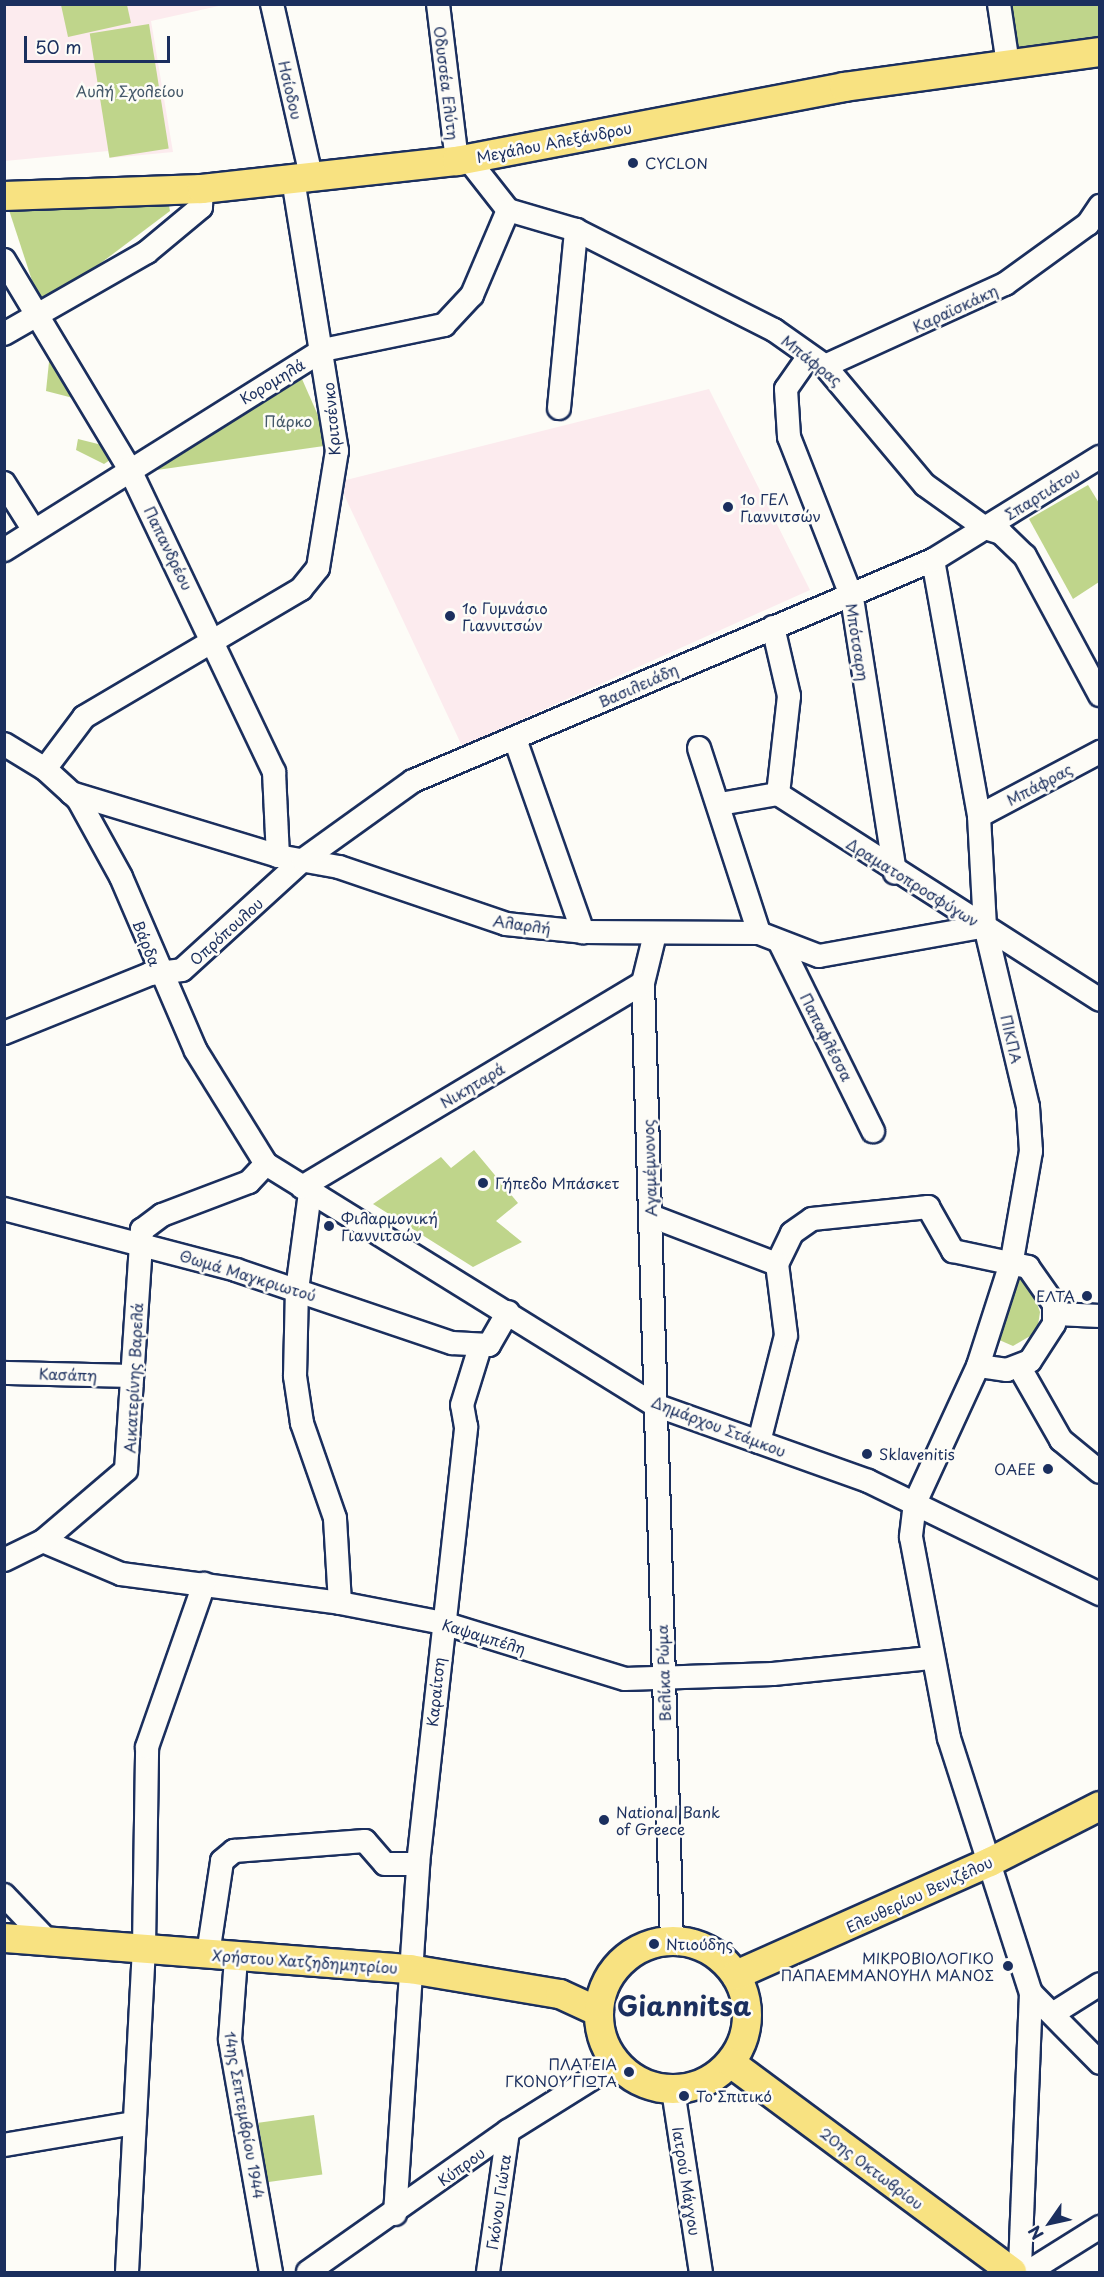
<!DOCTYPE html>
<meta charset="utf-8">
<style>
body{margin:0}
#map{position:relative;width:1104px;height:2277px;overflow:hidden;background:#fdfcf7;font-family:"Playpen Sans",sans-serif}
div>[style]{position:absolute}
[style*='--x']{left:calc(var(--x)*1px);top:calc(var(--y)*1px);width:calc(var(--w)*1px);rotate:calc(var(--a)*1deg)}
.built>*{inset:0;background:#fcebee}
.green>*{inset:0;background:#bfd58b;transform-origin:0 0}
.roads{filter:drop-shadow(2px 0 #1b2f5e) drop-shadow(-2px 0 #1b2f5e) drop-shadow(0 2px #1b2f5e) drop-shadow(0 -2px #1b2f5e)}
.minor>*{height:22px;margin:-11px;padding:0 11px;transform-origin:11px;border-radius:11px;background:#fdfcf7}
.major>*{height:28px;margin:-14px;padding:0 14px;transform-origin:14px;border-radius:14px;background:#f8e281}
.major>.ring{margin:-14px;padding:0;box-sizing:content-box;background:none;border:28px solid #f8e281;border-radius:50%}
.dots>*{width:16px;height:16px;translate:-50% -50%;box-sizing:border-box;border:3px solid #fdfcf7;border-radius:50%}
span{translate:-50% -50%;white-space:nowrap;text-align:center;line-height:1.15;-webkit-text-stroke:5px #fdfcf7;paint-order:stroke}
.street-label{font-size:15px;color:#1b2f5e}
.park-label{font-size:15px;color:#445869}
.poi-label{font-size:15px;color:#1b2f5e}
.left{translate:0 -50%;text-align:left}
.right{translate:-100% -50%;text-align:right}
.town-label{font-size:27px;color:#1b2f5e;font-weight:700}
.frame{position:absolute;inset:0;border:6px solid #1b2f5e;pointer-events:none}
.north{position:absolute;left:1020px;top:2193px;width:60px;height:60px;-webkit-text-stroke:4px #fdfcf7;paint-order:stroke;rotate:236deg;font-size:16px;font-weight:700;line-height:24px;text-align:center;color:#1b2f5e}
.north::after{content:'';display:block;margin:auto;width:21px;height:27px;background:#1b2f5e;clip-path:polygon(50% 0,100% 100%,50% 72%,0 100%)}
.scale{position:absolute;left:24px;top:36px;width:146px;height:27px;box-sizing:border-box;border:3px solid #1b2f5e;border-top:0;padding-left:8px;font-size:18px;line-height:21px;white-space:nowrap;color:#1b2f5e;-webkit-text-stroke:4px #fdfcf7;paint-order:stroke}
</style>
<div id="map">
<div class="built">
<div style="clip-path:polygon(4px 5px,223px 5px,151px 21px,173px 152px,110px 158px,108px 151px,5px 161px)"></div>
<div style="clip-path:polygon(709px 389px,810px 590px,462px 746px,338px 482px)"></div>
</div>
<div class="green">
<div style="clip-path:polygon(61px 5px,127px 5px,131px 23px,68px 37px)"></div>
<div style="clip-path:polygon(999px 5px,1099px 5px,1099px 52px,1008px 64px)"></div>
<div style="left:149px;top:24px;width:126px;height:60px;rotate:81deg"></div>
<div style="clip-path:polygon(166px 189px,170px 211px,41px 308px,8px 207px)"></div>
<div style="clip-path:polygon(54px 361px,77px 399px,46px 391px,49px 362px)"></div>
<div style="clip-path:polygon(302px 379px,331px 445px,150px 471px)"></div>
<div style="clip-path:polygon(78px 439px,102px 445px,113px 458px,104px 464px,76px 450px)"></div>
<div style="clip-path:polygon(1088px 485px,1099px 503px,1099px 582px,1073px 599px,1029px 519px)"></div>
<div style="clip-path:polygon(474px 1150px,518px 1203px,496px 1221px,522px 1242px,473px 1267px,373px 1204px,441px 1157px,451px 1168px)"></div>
<div style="clip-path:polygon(1016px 1276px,1030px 1284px,1040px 1312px,1037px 1332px,1013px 1346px,997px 1339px)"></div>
<div style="left:314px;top:2115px;width:60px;height:56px;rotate:82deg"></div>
</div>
<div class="roads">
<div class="minor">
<div style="--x:272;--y:4;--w:176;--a:77.2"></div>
<div style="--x:438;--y:4;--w:158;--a:83.1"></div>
<div style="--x:457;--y:161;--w:14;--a:8"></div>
<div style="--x:471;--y:163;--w:60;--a:51.8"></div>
<div style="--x:508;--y:210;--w:71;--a:16.4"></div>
<div style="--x:576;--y:230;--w:222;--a:26.8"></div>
<div style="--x:774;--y:330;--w:62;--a:35.2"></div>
<div style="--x:825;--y:366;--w:155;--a:50"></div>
<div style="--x:925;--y:485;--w:74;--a:35.6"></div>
<div style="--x:985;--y:528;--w:17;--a:17"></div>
<div style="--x:1001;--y:533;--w:33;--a:44"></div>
<div style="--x:1025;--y:556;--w:158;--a:61.7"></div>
<div style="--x:999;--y:4;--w:61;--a:81.5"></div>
<div style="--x:4;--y:260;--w:243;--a:59"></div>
<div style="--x:129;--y:468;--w:337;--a:64.5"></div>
<div style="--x:274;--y:772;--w:84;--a:87.3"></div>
<div style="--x:4;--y:334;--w:165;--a:-29.8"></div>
<div style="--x:147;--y:252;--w:70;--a:-39.8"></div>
<div style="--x:201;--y:207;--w:18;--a:-87"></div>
<div style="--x:809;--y:356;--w:40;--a:124.9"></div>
<div style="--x:786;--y:389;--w:48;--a:86.4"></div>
<div style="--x:789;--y:437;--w:173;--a:68.6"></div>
<div style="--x:852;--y:598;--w:278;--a:81.1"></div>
<div style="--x:825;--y:366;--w:198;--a:-24.5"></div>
<div style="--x:1005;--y:284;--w:102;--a:-35.9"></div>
<div style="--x:1088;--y:224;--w:22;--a:-56"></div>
<div style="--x:559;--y:408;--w:179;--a:-84.5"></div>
<div style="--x:4;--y:483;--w:54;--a:57.8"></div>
<div style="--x:4;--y:550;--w:377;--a:-32.1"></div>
<div style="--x:323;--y:350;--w:124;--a:-11.7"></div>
<div style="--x:444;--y:325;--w:41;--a:-47"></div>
<div style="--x:472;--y:295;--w:92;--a:-67"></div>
<div style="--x:933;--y:560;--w:260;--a:79.8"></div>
<div style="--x:979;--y:816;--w:110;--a:86.9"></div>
<div style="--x:985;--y:926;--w:186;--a:76.6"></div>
<div style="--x:1028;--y:1107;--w:44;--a:86.1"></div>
<div style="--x:1031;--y:1151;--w:111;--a:99.9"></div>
<div style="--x:1012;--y:1260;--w:111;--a:107.8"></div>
<div style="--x:978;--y:1366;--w:151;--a:114.7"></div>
<div style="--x:915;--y:1503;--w:34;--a:97"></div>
<div style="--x:911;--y:1537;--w:205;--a:79.3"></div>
<div style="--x:949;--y:1738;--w:268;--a:72.2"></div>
<div style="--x:1031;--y:1993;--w:279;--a:92.3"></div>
<div style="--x:773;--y:627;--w:71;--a:76.9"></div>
<div style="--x:789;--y:696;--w:99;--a:96.4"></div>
<div style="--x:515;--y:739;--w:205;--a:70.6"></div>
<div style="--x:4;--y:744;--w:48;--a:31.4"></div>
<div style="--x:45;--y:769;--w:45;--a:42.3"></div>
<div style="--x:78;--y:799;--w:89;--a:61.1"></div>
<div style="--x:121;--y:877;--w:189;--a:66.7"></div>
<div style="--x:196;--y:1051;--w:133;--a:58.2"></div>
<div style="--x:266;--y:1164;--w:458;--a:31.8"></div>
<div style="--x:655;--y:1405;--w:226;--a:19.6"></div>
<div style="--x:868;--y:1481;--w:258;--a:26"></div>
<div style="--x:699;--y:748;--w:194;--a:72"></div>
<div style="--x:45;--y:769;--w:65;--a:-53.1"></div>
<div style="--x:84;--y:717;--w:252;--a:-30.5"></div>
<div style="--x:301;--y:589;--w:27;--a:-51"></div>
<div style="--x:318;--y:568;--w:119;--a:-80.8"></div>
<div style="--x:337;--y:451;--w:277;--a:-99.2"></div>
<div style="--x:71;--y:793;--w:216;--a:16.9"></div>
<div style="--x:278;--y:856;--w:62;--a:10.2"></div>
<div style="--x:339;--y:867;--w:176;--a:18.8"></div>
<div style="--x:506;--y:924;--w:77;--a:5.9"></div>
<div style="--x:583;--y:932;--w:176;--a:0.3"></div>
<div style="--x:759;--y:933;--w:64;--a:21"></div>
<div style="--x:819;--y:956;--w:169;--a:-10.2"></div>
<div style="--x:720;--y:804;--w:59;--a:-9.8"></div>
<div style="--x:778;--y:794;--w:382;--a:32.6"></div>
<div style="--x:979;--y:816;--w:137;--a:-27.9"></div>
<div style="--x:655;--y:934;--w:50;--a:103.8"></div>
<div style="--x:643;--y:983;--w:958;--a:88.27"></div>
<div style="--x:780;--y:943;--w:210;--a:63.7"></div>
<div style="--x:4;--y:1033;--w:157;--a:-22"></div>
<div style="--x:150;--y:974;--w:32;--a:-7"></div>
<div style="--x:182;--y:970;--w:164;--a:-42.3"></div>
<div style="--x:303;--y:860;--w:135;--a:-35.7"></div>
<div style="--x:413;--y:781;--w:565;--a:-23.03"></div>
<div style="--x:933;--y:560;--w:196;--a:-31.7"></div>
<div style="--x:4;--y:1209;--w:240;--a:14.7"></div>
<div style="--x:236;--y:1270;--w:228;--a:18.7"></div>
<div style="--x:452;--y:1343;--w:37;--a:3"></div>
<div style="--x:489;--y:1345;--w:38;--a:-60"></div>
<div style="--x:651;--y:1216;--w:135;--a:20.9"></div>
<div style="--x:777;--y:1264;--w:34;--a:-64"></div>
<div style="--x:792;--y:1233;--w:24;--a:-35"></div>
<div style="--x:812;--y:1219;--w:117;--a:-5.9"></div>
<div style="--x:928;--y:1207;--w:51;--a:60.4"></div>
<div style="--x:953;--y:1251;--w:77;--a:12"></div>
<div style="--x:1028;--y:1267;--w:45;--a:54.9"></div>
<div style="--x:1054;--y:1304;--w:20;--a:90"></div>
<div style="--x:1054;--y:1324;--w:44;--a:123"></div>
<div style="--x:1030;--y:1361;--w:25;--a:159"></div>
<div style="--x:1007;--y:1370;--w:29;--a:-172"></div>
<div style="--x:1056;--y:1314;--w:44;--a:2.6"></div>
<div style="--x:1020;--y:1368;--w:83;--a:60.3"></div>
<div style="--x:1061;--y:1440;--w:50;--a:39.4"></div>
<div style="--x:4;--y:1373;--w:128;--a:1.3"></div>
<div style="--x:759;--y:1442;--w:110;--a:-75.8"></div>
<div style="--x:786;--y:1335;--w:72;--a:-97.2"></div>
<div style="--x:43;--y:1541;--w:85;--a:22.9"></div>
<div style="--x:121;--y:1574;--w:221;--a:7.5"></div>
<div style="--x:340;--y:1603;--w:105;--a:11"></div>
<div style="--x:443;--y:1623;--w:190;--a:17.1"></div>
<div style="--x:625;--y:1679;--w:148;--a:-1.9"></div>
<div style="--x:773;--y:1674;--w:158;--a:-5.8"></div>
<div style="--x:4;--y:1560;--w:43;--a:-26"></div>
<div style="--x:43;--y:1541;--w:109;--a:-40.5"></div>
<div style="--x:126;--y:1470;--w:241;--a:-86.2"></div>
<div style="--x:142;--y:1230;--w:25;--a:-37"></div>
<div style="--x:162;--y:1215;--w:93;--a:-20.8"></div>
<div style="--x:249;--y:1182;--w:25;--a:-47"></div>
<div style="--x:340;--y:1603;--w:85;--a:-93.4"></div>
<div style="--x:335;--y:1518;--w:101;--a:-109.2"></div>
<div style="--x:302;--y:1423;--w:48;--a:-98.5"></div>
<div style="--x:295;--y:1376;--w:86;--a:-88.7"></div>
<div style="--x:297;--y:1290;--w:99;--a:-82.4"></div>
<div style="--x:310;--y:1192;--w:9;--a:-148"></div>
<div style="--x:302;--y:1187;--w:397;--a:-30.9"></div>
<div style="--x:4;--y:1895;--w:61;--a:46.3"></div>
<div style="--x:208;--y:1954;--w:94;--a:-81.4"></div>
<div style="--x:222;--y:1861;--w:16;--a:-40"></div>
<div style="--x:234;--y:1851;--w:131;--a:-4.4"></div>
<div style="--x:365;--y:1841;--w:30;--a:49"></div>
<div style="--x:385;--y:1864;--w:33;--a:0"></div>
<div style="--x:236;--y:1958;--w:82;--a:94.2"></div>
<div style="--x:230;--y:2040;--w:236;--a:80"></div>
<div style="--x:1031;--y:1993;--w:98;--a:45.4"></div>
<div style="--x:1054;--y:2013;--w:54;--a:-32.2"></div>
<div style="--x:673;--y:2090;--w:184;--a:81.3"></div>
<div style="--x:4;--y:2145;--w:132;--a:-9.6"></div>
<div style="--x:395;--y:2214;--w:351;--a:-86.2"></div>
<div style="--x:418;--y:1864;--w:440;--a:-83.7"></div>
<div style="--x:466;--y:1427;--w:22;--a:-100"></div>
<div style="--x:462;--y:1405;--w:61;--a:-72.8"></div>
<div style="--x:127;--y:2272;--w:325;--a:-87"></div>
<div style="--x:144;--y:1947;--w:200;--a:-89.1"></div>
<div style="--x:147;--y:1747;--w:173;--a:-70.7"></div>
<div style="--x:308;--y:2272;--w:245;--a:-35.2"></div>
<div style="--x:508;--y:2131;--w:128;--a:-32"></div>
<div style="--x:488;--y:2272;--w:142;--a:-81.9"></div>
<div style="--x:1028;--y:2272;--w:85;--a:-32"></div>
</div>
<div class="major">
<div style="--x:4;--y:196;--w:198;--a:-2"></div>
<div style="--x:202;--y:189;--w:257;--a:-6.3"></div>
<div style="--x:457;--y:161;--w:394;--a:-10.8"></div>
<div style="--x:844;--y:87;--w:258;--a:-7.8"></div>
<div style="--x:4;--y:1938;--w:407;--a:4.4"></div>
<div style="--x:410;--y:1969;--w:152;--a:9.5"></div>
<div style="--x:560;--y:1994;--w:43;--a:24.8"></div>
<div class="ring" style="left:599px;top:1941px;width:120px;height:120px"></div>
<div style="--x:736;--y:1975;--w:278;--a:-24"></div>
<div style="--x:990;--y:1862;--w:123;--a:-27"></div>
<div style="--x:731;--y:2063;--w:350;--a:36.6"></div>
</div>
</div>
<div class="dots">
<div style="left:633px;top:163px;background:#1b2f5e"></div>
<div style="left:728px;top:507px;background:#1b2f5e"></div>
<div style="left:450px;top:616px;background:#1b2f5e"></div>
<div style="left:483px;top:1183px;background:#1b2f5e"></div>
<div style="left:329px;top:1226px;background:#1b2f5e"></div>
<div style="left:1087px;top:1296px;background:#1b2f5e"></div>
<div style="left:867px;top:1454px;background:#1b2f5e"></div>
<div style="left:1048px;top:1469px;background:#1b2f5e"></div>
<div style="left:604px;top:1820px;background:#1b2f5e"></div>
<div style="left:654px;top:1944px;background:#1b2f5e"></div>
<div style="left:1008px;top:1966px;background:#1b2f5e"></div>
<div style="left:629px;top:2072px;background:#1b2f5e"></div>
<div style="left:684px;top:2096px;background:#1b2f5e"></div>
</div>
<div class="street-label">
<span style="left:447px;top:83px;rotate:83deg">Οδυσσέα Ελύτη</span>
<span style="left:291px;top:90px;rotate:77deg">Ησίοδου</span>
<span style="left:554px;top:142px;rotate:-11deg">Μεγάλου Αλεξάνδρου</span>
<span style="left:955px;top:308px;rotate:-25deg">Καραϊσκάκη</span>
<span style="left:812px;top:360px;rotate:38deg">Μπάφρας</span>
<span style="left:272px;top:381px;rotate:-31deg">Κορομηλά</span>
<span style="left:331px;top:419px;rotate:-95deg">Κριτσένκο</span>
<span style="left:1042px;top:493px;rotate:-32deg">Σπαρτιάτου</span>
<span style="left:169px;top:548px;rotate:64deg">Παπανδρέου</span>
<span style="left:858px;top:642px;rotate:81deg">Μπότσαρη</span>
<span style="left:638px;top:685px;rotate:-24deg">Βασιλειάδη</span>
<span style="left:1039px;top:784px;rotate:-28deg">Μπάφρας</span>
<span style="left:913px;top:882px;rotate:32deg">Δραματοπροσφύγων</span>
<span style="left:522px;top:924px;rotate:8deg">Αλαρλή</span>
<span style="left:226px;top:931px;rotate:-42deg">Οπρόπουλου</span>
<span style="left:147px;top:943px;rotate:68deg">Βάρδα</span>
<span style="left:827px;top:1037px;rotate:63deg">Παπαφλέσσα</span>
<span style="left:1012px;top:1039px;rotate:77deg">ΠΙΚΠΑ</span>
<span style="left:472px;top:1085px;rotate:-31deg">Νικηταρά</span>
<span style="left:649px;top:1168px;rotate:-92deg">Αγαμέμνονος</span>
<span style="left:248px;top:1275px;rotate:17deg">Θωμά Μαγκριωτού</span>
<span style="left:68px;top:1374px;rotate:2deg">Κασάπη</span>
<span style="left:133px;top:1378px;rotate:-87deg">Αικατερίνης Βαρελά</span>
<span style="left:719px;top:1426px;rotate:21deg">Δημάρχου Στάμκου</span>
<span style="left:484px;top:1636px;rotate:17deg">Καψαμπέλη</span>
<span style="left:663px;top:1673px;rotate:-92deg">Βελίκα Ρώμα</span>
<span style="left:435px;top:1692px;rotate:-84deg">Καραίτση</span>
<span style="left:919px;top:1894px;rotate:-25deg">Ελευθερίου Βενιζέλου</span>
<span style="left:305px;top:1961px;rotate:4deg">Χρήστου Χατζηδημητρίου</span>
<span style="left:245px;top:2115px;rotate:80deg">14ης Σεπτεμβρίου 1944</span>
<span style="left:461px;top:2166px;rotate:-36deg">Κύπρου</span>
<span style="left:872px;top:2168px;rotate:37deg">20ης Οκτωβρίου</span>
<span style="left:687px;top:2181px;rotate:81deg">Ιατρού Μάγγου</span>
<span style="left:498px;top:2202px;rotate:-82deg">Γκόνου Γιώτα</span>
</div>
<div class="park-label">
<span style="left:130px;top:91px">Αυλή Σχολείου</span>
<span style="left:288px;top:421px">Πάρκο</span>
</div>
<div class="poi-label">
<span class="left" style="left:645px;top:163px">CYCLON</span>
<span class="left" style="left:740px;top:507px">1o ΓΕΛ<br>Γιαννιτσών</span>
<span class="left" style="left:462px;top:616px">1ο Γυμνάσιο<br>Γιαννιτσών</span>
<span class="left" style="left:495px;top:1183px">Γήπεδο Μπάσκετ</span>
<span class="left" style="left:341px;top:1226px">Φιλαρμονική<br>Γιαννιτσών</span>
<span class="right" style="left:1075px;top:1296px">ΕΛΤΑ</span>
<span class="left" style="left:879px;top:1454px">Sklavenitis</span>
<span class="right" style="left:1036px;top:1469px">ΟΑΕΕ</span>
<span class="left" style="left:616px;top:1820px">National Bank<br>of Greece</span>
<span class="left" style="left:666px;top:1944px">Ντιούδης</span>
<span class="right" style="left:994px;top:1966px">ΜΙΚΡΟΒΙΟΛΟΓΙΚΟ<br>ΠΑΠΑΕΜΜΑΝΟΥΗΛ ΜΑΝΟΣ</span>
<span class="right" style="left:617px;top:2072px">ΠΛΑΤΕΙΑ<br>ΓΚΟΝΟΥ ΓΙΩΤΑ</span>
<span class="left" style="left:696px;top:2096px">Το Σπιτικό</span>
</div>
<div class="town-label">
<span style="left:684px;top:2005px">Giannitsa</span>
</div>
<div class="frame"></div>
<div class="north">N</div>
<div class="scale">50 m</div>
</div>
